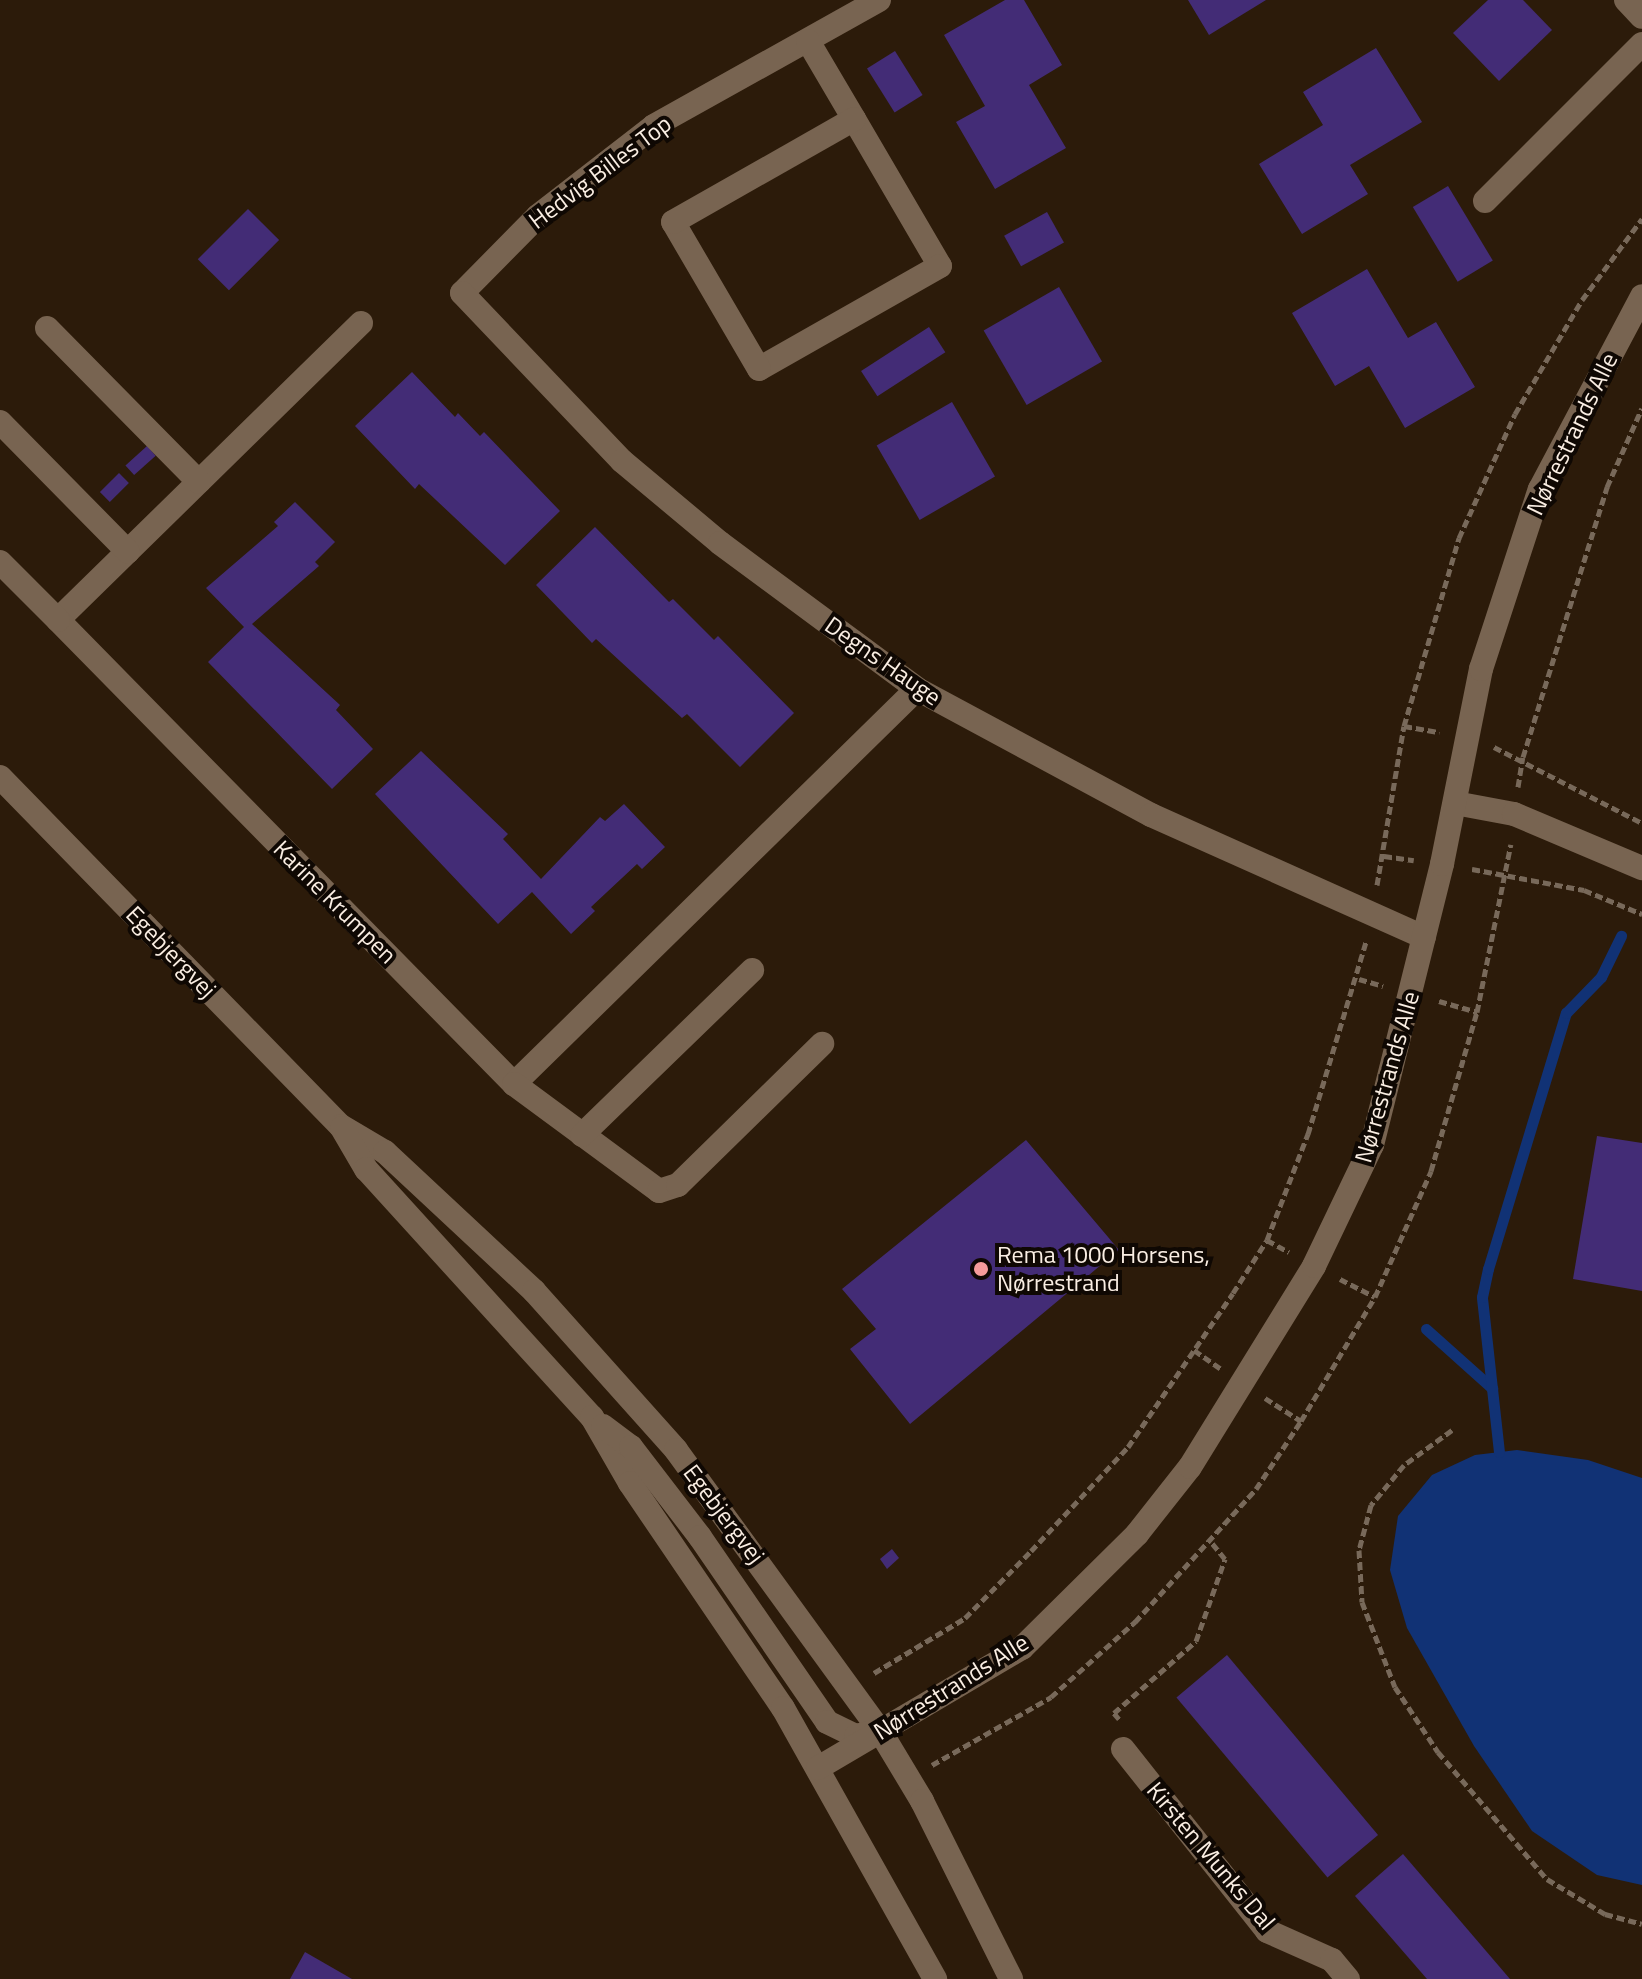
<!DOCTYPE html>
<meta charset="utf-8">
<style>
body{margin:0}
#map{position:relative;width:1642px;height:1979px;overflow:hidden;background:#2c1b0a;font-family:"Titillium Web",sans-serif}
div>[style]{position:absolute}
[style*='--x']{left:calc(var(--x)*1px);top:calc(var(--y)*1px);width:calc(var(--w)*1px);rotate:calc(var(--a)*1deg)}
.water>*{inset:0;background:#113275}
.stream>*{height:11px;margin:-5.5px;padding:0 5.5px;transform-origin:5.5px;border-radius:5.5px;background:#113275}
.building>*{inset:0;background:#432c76;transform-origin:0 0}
.path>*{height:5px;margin-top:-2.5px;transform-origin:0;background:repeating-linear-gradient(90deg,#78695a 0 8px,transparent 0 12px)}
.minor>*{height:24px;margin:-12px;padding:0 12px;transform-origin:12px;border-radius:12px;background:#786451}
.dots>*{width:22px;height:22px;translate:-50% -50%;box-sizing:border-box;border:4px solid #0f0803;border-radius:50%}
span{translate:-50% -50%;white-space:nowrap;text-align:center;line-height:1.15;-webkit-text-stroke:8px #0f0803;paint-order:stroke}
.street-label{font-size:24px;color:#faeee3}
.poi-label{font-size:24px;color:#faeee3}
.left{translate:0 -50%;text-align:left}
</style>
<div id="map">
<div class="water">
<div style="clip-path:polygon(1517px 1450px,1588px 1460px,1642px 1478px,1642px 1885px,1597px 1875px,1532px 1831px,1474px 1746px,1407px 1628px,1390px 1570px,1398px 1516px,1432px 1475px,1475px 1455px)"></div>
</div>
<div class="stream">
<div style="--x:1426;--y:1329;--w:89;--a:41.8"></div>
<div style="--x:1499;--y:1452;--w:156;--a:-96.3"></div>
<div style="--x:1482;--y:1297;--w:29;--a:-78"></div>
<div style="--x:1488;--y:1269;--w:268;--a:-73.1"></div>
<div style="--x:1566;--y:1013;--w:50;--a:-45.8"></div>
<div style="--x:1601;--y:977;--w:46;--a:-64"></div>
</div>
<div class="building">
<div style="clip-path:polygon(1005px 0,1024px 0,1062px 65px,1029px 85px,1066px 148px,995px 189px,956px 122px,985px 106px,944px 35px)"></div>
<div style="clip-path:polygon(1188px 0,1266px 0,1209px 35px)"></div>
<div style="clip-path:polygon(1488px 0,1523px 0,1552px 30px,1499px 81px,1453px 33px)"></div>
<div style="clip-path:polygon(1376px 48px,1422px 122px,1350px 165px,1368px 194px,1302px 234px,1259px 164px,1323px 125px,1303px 92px)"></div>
<div style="left:895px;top:51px;width:52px;height:33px;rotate:58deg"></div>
<div style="left:1448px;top:186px;width:87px;height:41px;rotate:59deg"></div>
<div style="left:248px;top:209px;width:44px;height:71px;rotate:45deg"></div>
<div style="left:1047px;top:212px;width:35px;height:49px;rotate:61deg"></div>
<div style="clip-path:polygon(1367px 269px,1408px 338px,1436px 322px,1475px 387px,1405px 428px,1369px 366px,1335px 386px,1292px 313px)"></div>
<div style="left:1059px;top:287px;width:86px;height:87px;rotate:60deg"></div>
<div style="left:929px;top:327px;width:30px;height:81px;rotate:57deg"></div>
<div style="clip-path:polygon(412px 372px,455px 417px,458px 413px,480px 436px,484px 432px,560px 511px,505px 565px,419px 484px,415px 489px,355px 426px)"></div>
<div style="left:952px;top:402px;width:86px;height:87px;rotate:60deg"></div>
<div style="left:147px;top:446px;width:13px;height:29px;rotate:48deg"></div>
<div style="left:119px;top:473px;width:14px;height:27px;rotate:45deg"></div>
<div style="clip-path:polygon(295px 502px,335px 542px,315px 562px,319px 566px,252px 624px,340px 705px,336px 710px,373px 749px,332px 789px,208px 662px,244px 627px,206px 588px,278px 526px,274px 522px)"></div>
<div style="clip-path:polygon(595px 527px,669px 602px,673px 599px,714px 640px,718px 636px,794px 713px,740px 767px,687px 714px,682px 718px,596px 639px,592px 643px,536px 585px)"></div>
<div style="clip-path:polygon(421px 751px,508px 834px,503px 839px,541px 879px,600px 817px,605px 821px,624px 804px,665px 847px,642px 869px,637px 864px,591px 907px,595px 911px,571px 934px,532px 892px,498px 924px,375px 794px)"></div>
<div style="clip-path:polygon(1597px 1136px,1642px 1143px,1642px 1291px,1573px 1279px)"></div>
<div style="clip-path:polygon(1026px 1140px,1119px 1250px,910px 1424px,850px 1349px,876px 1329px,842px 1289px)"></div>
<div style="clip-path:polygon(892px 1549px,899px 1558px,887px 1569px,880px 1559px)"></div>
<div style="left:1227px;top:1655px;width:235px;height:66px;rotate:50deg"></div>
<div style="clip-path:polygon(1403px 1854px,1510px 1979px,1427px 1979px,1355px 1896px)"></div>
<div style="clip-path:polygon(305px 1952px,352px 1979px,290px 1979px)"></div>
</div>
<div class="path">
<div style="--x:1404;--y:726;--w:36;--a:10"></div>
<div style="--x:1494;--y:747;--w:166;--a:27.2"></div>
<div style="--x:1518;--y:787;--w:30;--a:-81"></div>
<div style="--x:1523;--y:757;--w:283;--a:-72.7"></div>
<div style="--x:1607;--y:487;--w:86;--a:-66.1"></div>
<div style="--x:1384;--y:856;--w:30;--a:8"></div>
<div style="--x:1472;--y:869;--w:114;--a:10.6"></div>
<div style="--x:1584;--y:890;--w:63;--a:22.5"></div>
<div style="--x:1377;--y:885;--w:161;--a:-80.4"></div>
<div style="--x:1404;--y:726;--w:196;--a:-73.7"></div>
<div style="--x:1459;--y:538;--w:136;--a:-65.7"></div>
<div style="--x:1515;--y:414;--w:132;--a:-59.6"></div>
<div style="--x:1582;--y:300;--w:101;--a:-53.5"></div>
<div style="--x:1359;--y:979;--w:25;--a:16"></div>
<div style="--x:1439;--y:1001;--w:40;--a:16"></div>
<div style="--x:1267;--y:1240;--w:25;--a:29"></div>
<div style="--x:1340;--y:1279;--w:39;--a:27"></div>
<div style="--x:1194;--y:1350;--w:32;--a:35"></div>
<div style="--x:1265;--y:1398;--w:43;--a:32.6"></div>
<div style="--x:1452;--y:1430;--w:59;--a:143.9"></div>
<div style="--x:1404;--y:1465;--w:52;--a:129.5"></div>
<div style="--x:1371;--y:1505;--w:47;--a:104.9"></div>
<div style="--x:1359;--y:1550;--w:52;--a:86.7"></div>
<div style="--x:1362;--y:1602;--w:91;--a:68.8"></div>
<div style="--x:1395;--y:1687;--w:78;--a:56.5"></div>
<div style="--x:1438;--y:1752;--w:167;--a:49.4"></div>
<div style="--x:1547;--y:1879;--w:68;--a:31.1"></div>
<div style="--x:1605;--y:1914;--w:38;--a:15"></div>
<div style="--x:874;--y:1673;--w:106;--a:-31.1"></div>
<div style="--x:965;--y:1618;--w:94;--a:-45.4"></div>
<div style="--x:1031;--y:1551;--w:142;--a:-47"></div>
<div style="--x:1128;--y:1447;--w:186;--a:-55.7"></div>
<div style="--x:1233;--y:1293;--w:63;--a:-57.3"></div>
<div style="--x:1267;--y:1240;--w:114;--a:-68.9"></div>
<div style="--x:1308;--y:1134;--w:201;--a:-73.2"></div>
<div style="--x:1119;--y:1719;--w:8;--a:-130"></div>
<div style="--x:1114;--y:1713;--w:109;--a:-41.3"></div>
<div style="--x:1196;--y:1641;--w:87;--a:-70.5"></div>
<div style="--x:1225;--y:1559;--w:22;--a:-129"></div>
<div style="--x:932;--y:1765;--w:137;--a:-29.7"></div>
<div style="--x:1051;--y:1697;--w:113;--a:-41.8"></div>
<div style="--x:1135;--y:1622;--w:180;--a:-47.7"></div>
<div style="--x:1256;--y:1489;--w:82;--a:-56.5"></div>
<div style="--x:1301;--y:1421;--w:144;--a:-59.2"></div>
<div style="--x:1375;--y:1297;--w:138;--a:-66"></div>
<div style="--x:1431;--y:1171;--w:166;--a:-73.9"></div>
<div style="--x:1477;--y:1012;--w:171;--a:-78.6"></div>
</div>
<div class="minor">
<div style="--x:879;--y:0;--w:258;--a:150.8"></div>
<div style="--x:654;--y:126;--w:147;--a:142.2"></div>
<div style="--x:538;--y:216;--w:108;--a:134.6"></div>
<div style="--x:462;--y:293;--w:232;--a:46.4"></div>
<div style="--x:622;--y:461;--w:128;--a:39.9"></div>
<div style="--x:720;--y:543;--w:245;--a:36.5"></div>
<div style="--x:917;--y:689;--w:266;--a:28.3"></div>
<div style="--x:1151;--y:815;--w:299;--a:24.1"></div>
<div style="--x:1626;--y:0;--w:23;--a:47"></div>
<div style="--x:808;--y:41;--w:91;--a:59.5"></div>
<div style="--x:854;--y:119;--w:170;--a:59.7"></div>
<div style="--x:940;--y:266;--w:208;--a:150.4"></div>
<div style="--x:759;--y:369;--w:170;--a:-120.3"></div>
<div style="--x:673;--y:222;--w:208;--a:-29.6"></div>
<div style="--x:1485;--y:201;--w:222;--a:-45"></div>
<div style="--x:361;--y:323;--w:424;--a:135.6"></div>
<div style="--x:58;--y:620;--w:651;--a:45.5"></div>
<div style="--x:514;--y:1084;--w:564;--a:-44.43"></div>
<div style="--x:47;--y:328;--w:216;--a:45.4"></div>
<div style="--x:0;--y:422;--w:182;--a:45.4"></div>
<div style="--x:0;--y:562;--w:82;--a:45"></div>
<div style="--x:0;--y:777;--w:488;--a:45.7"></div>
<div style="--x:341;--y:1126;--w:51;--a:30.6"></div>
<div style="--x:385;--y:1152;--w:204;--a:43"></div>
<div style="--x:534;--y:1291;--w:213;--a:48.2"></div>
<div style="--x:676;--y:1450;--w:347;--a:54"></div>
<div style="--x:880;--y:1731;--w:82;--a:59"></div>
<div style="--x:922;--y:1801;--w:199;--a:63.4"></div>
<div style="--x:1455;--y:803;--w:60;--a:10.6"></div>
<div style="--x:1514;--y:814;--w:139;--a:22.9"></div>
<div style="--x:514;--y:1084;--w:180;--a:36.4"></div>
<div style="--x:659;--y:1191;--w:20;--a:-18"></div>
<div style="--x:678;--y:1185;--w:202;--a:-44.4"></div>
<div style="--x:342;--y:1128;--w:48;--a:59.7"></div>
<div style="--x:366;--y:1169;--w:336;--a:47.7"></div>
<div style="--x:592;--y:1417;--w:76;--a:60.1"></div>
<div style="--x:630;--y:1483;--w:272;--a:55.8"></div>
<div style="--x:783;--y:1708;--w:311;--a:60.7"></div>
<div style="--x:582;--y:1135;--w:237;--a:-44.1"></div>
<div style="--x:603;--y:1426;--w:35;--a:37"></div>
<div style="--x:631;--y:1447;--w:113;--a:52.5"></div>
<div style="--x:700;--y:1537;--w:224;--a:55.5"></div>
<div style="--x:827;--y:1722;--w:32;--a:26"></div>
<div style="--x:856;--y:1736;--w:18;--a:-13"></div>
<div style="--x:1123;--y:1749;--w:232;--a:51.6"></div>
<div style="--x:1267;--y:1931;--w:71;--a:24"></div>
<div style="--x:1332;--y:1960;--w:25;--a:50"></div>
<div style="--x:818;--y:1768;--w:237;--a:-30.5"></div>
<div style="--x:1022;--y:1648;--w:162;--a:-44.7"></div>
<div style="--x:1137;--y:1534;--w:85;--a:-51.7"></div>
<div style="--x:1190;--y:1467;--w:236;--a:-58.3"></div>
<div style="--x:1314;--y:1266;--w:134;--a:-64.4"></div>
<div style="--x:1372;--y:1145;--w:290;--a:-76"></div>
<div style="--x:1442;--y:864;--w:199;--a:-78.7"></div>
<div style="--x:1481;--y:669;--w:189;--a:-71.9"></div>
<div style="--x:1540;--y:489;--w:218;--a:-62.1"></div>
</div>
<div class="dots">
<div style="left:981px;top:1269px;background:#f59b9a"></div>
</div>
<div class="street-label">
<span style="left:600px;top:172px;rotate:-37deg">Hedvig Billes Top</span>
<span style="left:1572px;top:434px;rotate:-64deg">Nørrestrands Alle</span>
<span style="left:883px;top:661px;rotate:35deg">Degns Hauge</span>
<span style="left:335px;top:902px;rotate:45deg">Karine Krumpen</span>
<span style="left:171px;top:952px;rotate:46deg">Egebjergvej</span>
<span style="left:1387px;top:1077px;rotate:-74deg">Nørrestrands Alle</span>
<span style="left:724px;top:1514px;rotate:53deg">Egebjergvej</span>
<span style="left:951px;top:1687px;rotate:-32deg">Nørrestrands Alle</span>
<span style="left:1211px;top:1856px;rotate:50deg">Kirsten Munks Dal</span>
</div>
<div class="poi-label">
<span class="left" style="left:997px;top:1269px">Rema 1000 Horsens,<br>Nørrestrand</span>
</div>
</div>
